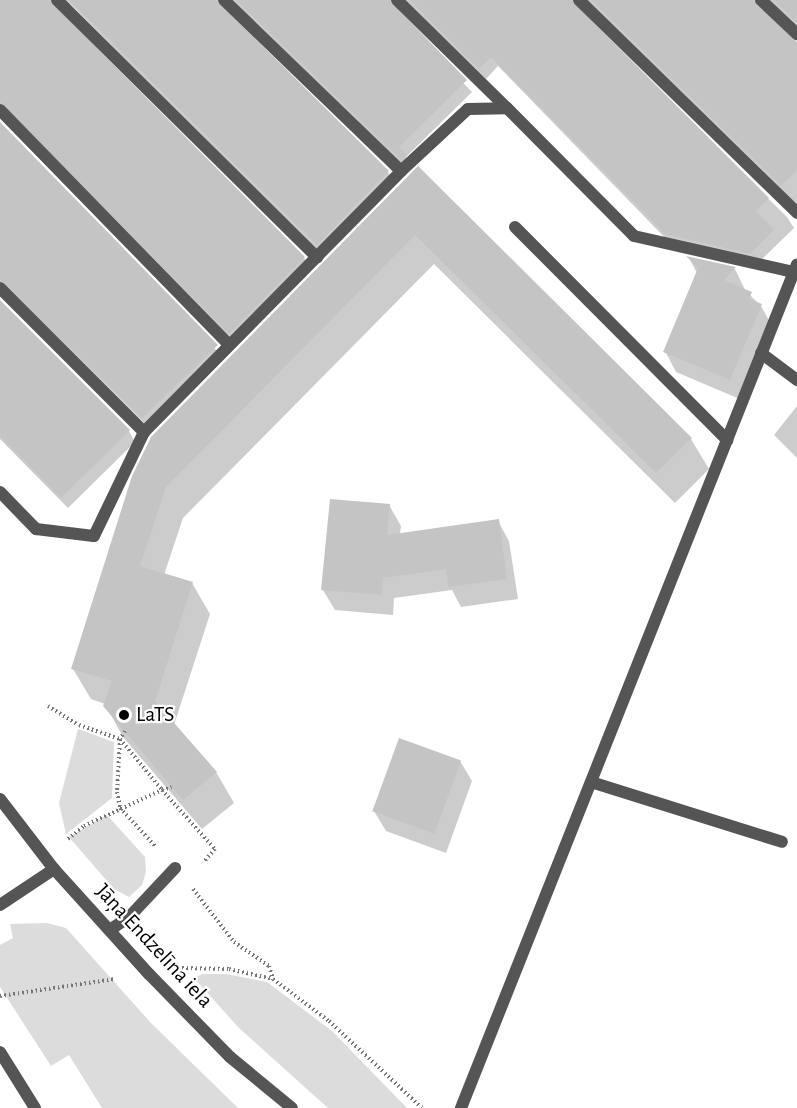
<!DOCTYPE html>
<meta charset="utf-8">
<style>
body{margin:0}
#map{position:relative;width:797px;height:1108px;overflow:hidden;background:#fff;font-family:"Alegreya Sans",sans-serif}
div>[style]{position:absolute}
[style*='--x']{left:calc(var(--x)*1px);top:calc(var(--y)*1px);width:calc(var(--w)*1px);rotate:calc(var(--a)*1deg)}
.green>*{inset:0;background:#dcdcdc}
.shadow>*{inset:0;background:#0003}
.building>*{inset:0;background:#c4c4c4;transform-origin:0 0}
.path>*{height:4px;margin-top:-2px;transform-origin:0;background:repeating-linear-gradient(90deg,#777 0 1.5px,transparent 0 4.5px)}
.service>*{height:12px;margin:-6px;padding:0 6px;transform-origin:6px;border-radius:6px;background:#555}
.minor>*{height:12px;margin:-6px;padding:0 6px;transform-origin:6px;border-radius:6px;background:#555}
.tertiary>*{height:12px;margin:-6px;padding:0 6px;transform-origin:6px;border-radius:6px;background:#555}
.dots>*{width:16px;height:16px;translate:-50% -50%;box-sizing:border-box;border:3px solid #fff;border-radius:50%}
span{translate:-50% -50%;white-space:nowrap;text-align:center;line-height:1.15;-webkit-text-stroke:4.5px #fff;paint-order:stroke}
.poi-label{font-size:22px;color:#000}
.left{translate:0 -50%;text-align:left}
.street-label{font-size:22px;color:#000}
</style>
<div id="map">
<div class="green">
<div style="clip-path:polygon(78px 729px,114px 742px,112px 798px,66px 834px,59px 803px)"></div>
<div style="clip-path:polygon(107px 815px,145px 857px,146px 872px,142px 885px,129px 897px,114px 889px,69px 837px)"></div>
<div style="clip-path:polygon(47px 923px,66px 928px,151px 1023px,238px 1108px,102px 1108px,69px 1055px,51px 1066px,0 987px,0 945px,13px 938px,10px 924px)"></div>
<div style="clip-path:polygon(202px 974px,226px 974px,267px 982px,332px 1031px,407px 1108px,328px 1108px,239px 1028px,194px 978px)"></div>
</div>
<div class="shadow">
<div style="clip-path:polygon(0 0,797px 0,797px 27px,760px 5px,797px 43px,797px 205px,589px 3px,578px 13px,787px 217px,794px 228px,757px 264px,672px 245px,498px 66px,486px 79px,407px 3px,396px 13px,472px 92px,406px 157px,412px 166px,408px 170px,237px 5px,221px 11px,388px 172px,394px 183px,323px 255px,71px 5px,62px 2px,55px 9px,304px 258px,310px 268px,236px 343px,13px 115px,0 115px)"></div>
<div style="clip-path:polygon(0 124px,223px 357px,149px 428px,13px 293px,0 295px)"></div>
<div style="clip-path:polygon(418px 168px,691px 439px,709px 469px,675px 503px,434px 264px,183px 518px,164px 575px,192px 583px,210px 614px,174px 725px,216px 772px,234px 803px,202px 829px,123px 737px,105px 704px,91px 699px,73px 669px,134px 476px)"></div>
<div style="clip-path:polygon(689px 258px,735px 269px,745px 290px,761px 306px,772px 326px,742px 400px,676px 372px,665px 351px,697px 273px)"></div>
<div style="clip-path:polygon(0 302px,129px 431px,135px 442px,68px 508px,0 439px)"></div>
<div style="clip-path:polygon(797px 406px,797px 458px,774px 435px)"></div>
<div style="clip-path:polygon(389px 505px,401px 526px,400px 534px,498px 521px,509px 541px,518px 599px,461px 607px,452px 590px,394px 598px,393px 615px,335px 610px,323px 590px)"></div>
<div style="clip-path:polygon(460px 761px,472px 781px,446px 853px,386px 831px,374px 811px)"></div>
</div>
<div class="building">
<div style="clip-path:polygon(0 0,49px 0,305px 257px,229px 334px,0 102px)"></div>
<div style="clip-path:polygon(69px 0,216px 0,389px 171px,317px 245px)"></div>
<div style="clip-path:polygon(236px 0,389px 0,467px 80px,399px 147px,407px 155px,401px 160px)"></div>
<div style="clip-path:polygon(409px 0,571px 0,769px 198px,756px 211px,774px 230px,750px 254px,665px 234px,491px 57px,479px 69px)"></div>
<div style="clip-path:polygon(591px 0,753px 0,797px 42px,797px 170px,781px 186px)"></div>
<div style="clip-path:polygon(773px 0,797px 0,797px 23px)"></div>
<div style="clip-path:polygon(0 122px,218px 345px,142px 418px,0 280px)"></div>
<div style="clip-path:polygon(418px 166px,692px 438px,656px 473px,415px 235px,166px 487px,140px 566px,193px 582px,155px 701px,217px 772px,183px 800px,103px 706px,112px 681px,71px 669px,132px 476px,151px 437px)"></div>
<div style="clip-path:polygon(686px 256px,736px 267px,724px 280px,752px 292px,749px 299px,762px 304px,730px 380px,663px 352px,698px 268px)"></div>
<div style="clip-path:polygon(0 300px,130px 430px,61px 498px,0 436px)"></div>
<div style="clip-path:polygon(330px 499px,390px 504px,387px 535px,499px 519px,507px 579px,448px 587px,446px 569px,383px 578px,382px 595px,321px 590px)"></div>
<div style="left:399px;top:738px;width:66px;height:78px;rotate:20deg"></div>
</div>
<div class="path">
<div style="--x:48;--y:706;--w:36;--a:32"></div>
<div style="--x:79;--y:725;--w:43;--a:18.9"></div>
<div style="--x:120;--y:739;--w:66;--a:50.5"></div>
<div style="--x:162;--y:790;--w:10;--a:-17"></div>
<div style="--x:125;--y:731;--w:9;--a:122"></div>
<div style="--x:120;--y:739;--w:53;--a:93.2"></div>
<div style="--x:117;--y:792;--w:16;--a:79"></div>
<div style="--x:120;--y:808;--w:53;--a:47.3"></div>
<div style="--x:68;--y:839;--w:21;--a:-39"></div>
<div style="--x:84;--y:826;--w:86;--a:-24.8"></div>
<div style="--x:162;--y:790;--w:79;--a:48.1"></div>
<div style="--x:215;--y:849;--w:18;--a:131"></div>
<div style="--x:193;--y:889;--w:67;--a:52.3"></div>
<div style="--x:234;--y:942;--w:42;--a:34.4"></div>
<div style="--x:269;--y:966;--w:14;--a:73"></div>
<div style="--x:273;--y:979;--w:70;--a:36.9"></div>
<div style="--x:329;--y:1021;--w:127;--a:43.1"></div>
<div style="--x:182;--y:968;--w:47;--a:1.2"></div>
<div style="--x:229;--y:969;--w:45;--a:12.8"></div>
<div style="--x:0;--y:996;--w:116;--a:-8.4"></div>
</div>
<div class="service">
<div style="--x:57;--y:0;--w:366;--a:44.7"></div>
<div style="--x:224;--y:0;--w:246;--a:44"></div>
<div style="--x:397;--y:0;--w:154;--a:44.5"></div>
<div style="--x:579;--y:0;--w:305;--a:44.3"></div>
<div style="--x:761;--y:0;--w:50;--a:43.4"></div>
<div style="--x:0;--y:110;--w:328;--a:45.7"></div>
<div style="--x:515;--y:227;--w:301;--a:45.1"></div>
<div style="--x:0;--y:288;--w:204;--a:45"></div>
<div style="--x:144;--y:432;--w:366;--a:-45.4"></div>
<div style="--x:401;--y:171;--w:91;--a:-42.8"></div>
<div style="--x:468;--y:109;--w:39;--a:-1"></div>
<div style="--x:507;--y:108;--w:180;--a:45.2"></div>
<div style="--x:634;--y:236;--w:164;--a:12.7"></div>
<div style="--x:761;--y:353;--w:45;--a:36.9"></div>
<div style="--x:0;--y:492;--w:52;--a:45.8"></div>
<div style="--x:36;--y:529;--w:58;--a:6.9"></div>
<div style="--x:94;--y:536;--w:115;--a:-64.3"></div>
<div style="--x:591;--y:782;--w:200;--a:17.4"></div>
<div style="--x:110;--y:930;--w:24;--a:-35"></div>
<div style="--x:130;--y:916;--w:66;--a:-46.8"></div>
<div style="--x:461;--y:1108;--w:908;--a:-68.29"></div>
</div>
<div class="minor">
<div style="--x:0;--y:905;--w:65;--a:-33.7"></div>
<div style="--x:0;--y:1052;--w:66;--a:58"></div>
</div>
<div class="tertiary">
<div style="--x:0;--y:799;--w:88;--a:52.4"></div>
<div style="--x:54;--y:869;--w:142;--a:47.9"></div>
<div style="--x:149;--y:974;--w:116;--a:45.7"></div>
<div style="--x:230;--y:1057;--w:80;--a:39.4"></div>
</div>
<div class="dots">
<div style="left:124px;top:715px;background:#000"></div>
</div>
<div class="poi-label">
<span class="left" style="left:136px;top:715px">LaTS</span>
</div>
<div class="street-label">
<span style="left:154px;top:946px;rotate:47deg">Jāņa Endzelīna iela</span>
</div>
</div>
